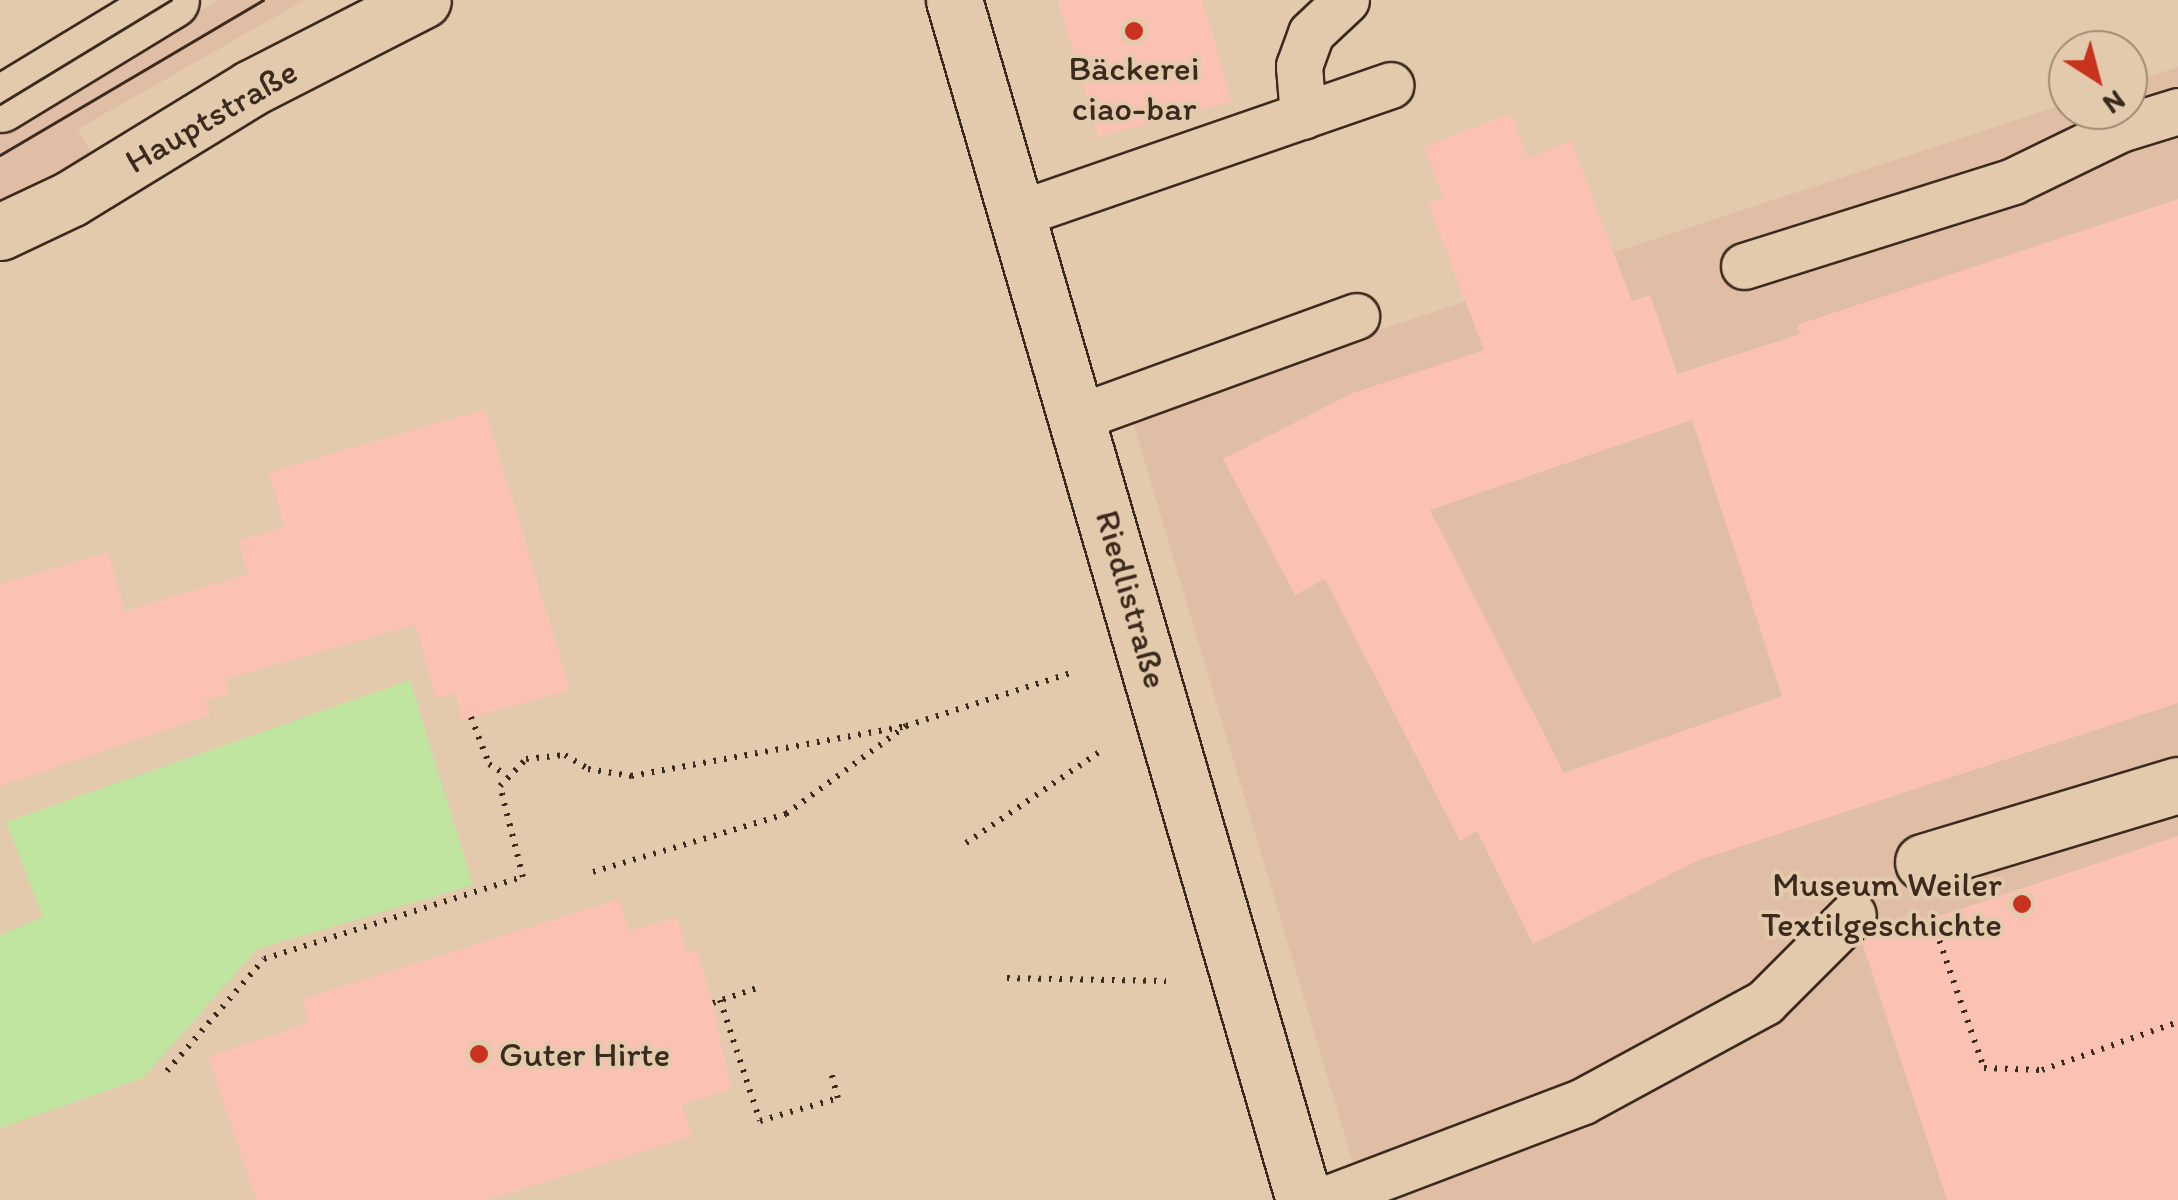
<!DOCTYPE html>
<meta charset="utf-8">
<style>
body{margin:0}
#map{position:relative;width:2178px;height:1200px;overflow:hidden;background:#e4caac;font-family:Itim,sans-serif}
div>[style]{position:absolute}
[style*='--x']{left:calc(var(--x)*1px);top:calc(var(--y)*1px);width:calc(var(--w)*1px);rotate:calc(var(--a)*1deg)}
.built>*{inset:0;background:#e0bea5}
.green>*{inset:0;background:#bfe5a0}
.building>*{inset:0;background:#fbc1b2}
.path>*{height:6px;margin-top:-3px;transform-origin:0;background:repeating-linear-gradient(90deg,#3b2a1e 0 2.5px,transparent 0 10.5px)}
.roads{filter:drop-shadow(2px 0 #3b2a1e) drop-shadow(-2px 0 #3b2a1e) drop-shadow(0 2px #3b2a1e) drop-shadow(0 -2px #3b2a1e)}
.service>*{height:45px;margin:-22.5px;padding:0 22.5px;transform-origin:22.5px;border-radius:22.5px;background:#e4caac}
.minor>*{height:55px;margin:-27.5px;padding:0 27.5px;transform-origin:27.5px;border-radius:27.5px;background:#e4caac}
.secondary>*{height:55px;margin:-27.5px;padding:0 27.5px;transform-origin:27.5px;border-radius:27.5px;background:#e4caac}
.tram>*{height:2.5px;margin:-1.25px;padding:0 1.25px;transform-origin:1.25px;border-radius:1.25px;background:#3b2a1e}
.dots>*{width:28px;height:28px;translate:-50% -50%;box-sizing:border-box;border:5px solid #e4caac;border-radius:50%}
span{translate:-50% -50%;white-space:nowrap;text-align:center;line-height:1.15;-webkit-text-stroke:8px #e4caac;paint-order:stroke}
.poi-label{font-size:35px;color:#3b2a1e}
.right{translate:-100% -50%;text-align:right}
.left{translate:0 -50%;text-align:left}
.street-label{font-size:35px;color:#3b2a1e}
.north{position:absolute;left:2048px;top:30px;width:100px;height:100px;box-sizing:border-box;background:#e4caac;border:2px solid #a08a73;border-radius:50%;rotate:144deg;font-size:28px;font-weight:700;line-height:40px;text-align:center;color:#3b2a1e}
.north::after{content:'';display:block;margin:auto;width:35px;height:45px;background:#c8321e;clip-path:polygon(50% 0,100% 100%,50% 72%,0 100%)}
</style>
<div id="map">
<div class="built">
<div style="clip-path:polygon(218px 0,305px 0,78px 129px,94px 158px,0 208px,0 132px)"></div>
<div style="clip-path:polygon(2178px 67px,2178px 1200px,1364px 1200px,1130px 412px,2068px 103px,2068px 110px,2128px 110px,2128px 83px)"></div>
</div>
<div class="green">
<div style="clip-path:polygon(410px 680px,473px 885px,257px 949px,143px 1078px,0 1128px,0 935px,43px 917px,6px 822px)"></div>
</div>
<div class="building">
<div style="clip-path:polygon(1058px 0,1202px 0,1232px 101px,1098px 137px)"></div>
<div style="clip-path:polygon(evenodd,1511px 113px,1528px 159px,1571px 141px,1632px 301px,1650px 295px,1680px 382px,1677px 374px,1800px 334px,1797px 325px,2178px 199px,2178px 703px,1699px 860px,1533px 944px,1477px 831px,1460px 841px,1325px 579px,1295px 595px,1223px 459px,1353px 393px,1484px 350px,1428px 204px,1443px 198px,1424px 147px,1511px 113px,1692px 420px,1782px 696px,1564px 773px,1430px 510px,1692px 420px)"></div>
<div style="clip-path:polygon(485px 409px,570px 690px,462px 720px,455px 693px,436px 698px,415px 625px,225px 679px,230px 693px,205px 701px,210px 715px,0 786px,0 584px,108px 552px,125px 611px,248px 574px,239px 540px,284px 527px,269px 472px)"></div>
<div style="clip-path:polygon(2178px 836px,2178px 1200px,1947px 1200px,1862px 942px)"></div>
<div style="clip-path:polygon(619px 899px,629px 931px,677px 917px,688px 953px,697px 950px,713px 1003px,731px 1089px,682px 1104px,692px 1136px,487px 1200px,256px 1200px,208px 1057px,309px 1023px,302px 999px)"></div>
</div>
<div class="path">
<div style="--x:471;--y:717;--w:50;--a:69"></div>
<div style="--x:489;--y:764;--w:20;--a:33"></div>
<div style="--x:966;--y:843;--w:163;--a:-34.3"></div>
<div style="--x:593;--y:872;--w:202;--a:-16.7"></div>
<div style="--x:786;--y:814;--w:149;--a:-36.3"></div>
<div style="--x:906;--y:726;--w:176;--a:-17.8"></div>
<div style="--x:1936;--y:931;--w:145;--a:70.7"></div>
<div style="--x:1984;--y:1068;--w:58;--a:2"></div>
<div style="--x:2042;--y:1070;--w:144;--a:-19.4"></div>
<div style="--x:1007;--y:978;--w:159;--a:1.1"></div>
<div style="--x:720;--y:1000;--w:127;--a:71.7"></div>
<div style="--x:760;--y:1121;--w:81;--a:-16.4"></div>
<div style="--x:838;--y:1098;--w:28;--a:-105"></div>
<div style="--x:713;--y:1003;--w:46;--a:-18.8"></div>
<div style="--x:167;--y:1071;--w:148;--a:-49.1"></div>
<div style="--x:264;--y:959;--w:272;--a:-17.6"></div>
<div style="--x:523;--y:877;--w:94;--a:-104.2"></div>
<div style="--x:500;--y:786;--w:37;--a:-46"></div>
<div style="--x:526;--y:759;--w:39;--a:-6"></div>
<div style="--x:565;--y:755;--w:27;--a:31"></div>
<div style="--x:588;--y:769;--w:44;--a:9.2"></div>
<div style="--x:631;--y:776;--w:280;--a:-10.3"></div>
</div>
<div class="roads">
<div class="service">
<div style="--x:1303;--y:116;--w:50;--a:-94.6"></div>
<div style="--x:1299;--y:66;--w:35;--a:-70"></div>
<div style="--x:1311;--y:33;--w:48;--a:-43.3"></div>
<div style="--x:1021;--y:213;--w:391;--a:-19.1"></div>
<div style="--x:1744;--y:266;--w:282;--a:-17.5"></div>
<div style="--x:2013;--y:181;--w:119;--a:-25.9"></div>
<div style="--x:2120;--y:129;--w:61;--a:-17.2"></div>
<div style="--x:1079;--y:417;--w:295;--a:-20"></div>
<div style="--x:1323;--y:1200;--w:278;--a:-20.8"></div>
<div style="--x:1583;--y:1101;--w:207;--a:-28.5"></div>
<div style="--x:1765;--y:1002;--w:124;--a:-45"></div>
</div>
<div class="minor">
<div style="--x:954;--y:0;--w:1250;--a:73.74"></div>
<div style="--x:1923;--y:862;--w:266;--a:-16.8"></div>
</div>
<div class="secondary">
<div style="--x:0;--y:104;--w:200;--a:-31.3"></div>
<div style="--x:0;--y:232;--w:77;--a:-25.2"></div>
<div style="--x:70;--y:199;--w:212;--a:-31.5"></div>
<div style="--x:251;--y:88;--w:193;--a:-27.1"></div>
</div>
</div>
<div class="tram">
<div style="--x:0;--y:104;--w:200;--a:-31.3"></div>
<div style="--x:0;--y:155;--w:305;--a:-30.5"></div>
</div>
<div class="dots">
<div style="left:1134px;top:31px;background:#c8321e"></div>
<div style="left:2022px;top:904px;background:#c8321e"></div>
<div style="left:479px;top:1054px;background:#c8321e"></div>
</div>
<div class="poi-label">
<span style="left:1134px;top:88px">Bäckerei<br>ciao-bar</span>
<span class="right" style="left:2002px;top:904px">Museum Weiler<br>Textilgeschichte</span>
<span class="left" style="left:499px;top:1054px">Guter Hirte</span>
</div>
<div class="street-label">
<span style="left:211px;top:116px;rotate:-30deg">Hauptstraße</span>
<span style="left:1132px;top:599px;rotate:74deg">Riedlistraße</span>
</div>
<div class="north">N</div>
</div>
